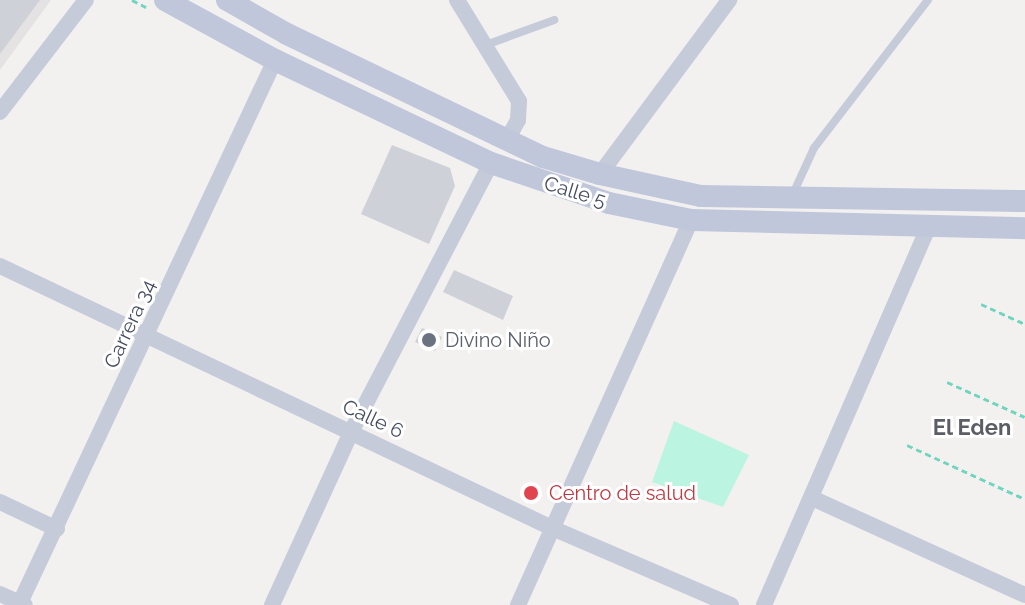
<!DOCTYPE html>
<html>
<head>
<meta charset="utf-8">
<style>
  body { margin:0 }
  #map { position:relative; width:1025px; height:605px; overflow:hidden; background:#f3f1f0; font-family:Raleway,sans-serif }
  div>[style] { position:absolute }
  .education>* { inset:0; background:#e4e2e2 }
  .green>* { inset:0; background:#bbf4e1 }
  .building>* { inset:0; background:#cfd1d8 }
  .path>* { height:3px; margin-top:-1.5px; transform-origin:0; background:repeating-linear-gradient(90deg,#70d5bf 0 6px,transparent 0 10px) }
  .lane>* { height:8px; margin:-4px; padding:0 4px; transform-origin:4px; border-radius:4px; background:#c6cbd9 }
  .street>* { height:16px; margin:-8px; padding:0 8px; transform-origin:8px; border-radius:8px; background:#c6cbd9 }
  .secondary>* { height:22px; margin:-11px; padding:0 11px; transform-origin:11px; border-radius:11px; background:#c1c7db }
  .dots>* { width:22px; height:22px; translate:-50% -50%; box-sizing:border-box; border:4px solid #fff; border-radius:50% }
  span { translate:-50% -50%; white-space:nowrap; text-align:center; line-height:1.15; -webkit-text-stroke:6px #fff; paint-order:stroke }
  .street-label { font-size:20px; color:#464d60 }
  .worship-label { font-size:20px; color:#5b616d }
  .left { translate:0 -50%; text-align:left }
  .health-label { font-size:20px; color:#be3a42 }
  .neighbourhood-label { font-size:22px; color:#5c5e66; font-weight:700 }
</style>
</head>
<body>
<div id="map">
  <div class="education">
    <div style="clip-path:polygon(0 0,51px 0,0 70px)"></div>
  </div>
  <div class="green">
    <div style="clip-path:polygon(674px 421px,749px 455px,723px 507px,652px 482px)"></div>
  </div>
  <div class="building">
    <div style="clip-path:polygon(0 0,40px 0,0 54px)"></div>
    <div style="clip-path:polygon(392px 145px,450px 168px,455px 186px,429px 244px,361px 214px)"></div>
    <div style="clip-path:polygon(454px 270px,513px 296px,503px 320px,443px 292px)"></div>
    <div style="clip-path:polygon(422px 328px,442px 337px,435px 351px,415px 342px)"></div>
  </div>
  <div class="path">
    <div style="left:132px;top:0;width:16px;rotate:27deg"></div>
    <div style="left:981px;top:304px;width:48px;rotate:24.4deg"></div>
    <div style="left:947px;top:382px;width:85px;rotate:24.2deg"></div>
    <div style="left:907px;top:445px;width:130px;rotate:24.6deg"></div>
  </div>
  <div class="lane">
    <div style="left:483px;top:46px;width:76px;rotate:-20.1deg"></div>
    <div style="left:792px;top:196px;width:53px;rotate:-65.4deg"></div>
    <div style="left:814px;top:148px;width:187px;rotate:-52.4deg"></div>
  </div>
  <div class="street">
    <div style="left:457px;top:0;width:119px;rotate:58.5deg"></div>
    <div style="left:519px;top:101px;width:19px;rotate:93deg"></div>
    <div style="left:518px;top:120px;width:23px;rotate:119deg"></div>
    <div style="left:0;top:112px;width:141px;rotate:-52.5deg"></div>
    <div style="left:600px;top:174px;width:217px;rotate:-53.4deg"></div>
    <div style="left:0;top:266px;width:611px;rotate:25.39deg"></div>
    <div style="left:552px;top:528px;width:195px;rotate:23.3deg"></div>
    <div style="left:812px;top:498px;width:234px;rotate:24.5deg"></div>
    <div style="left:0;top:502px;width:63px;rotate:25.3deg"></div>
    <div style="left:0;top:594px;width:27px;rotate:24deg"></div>
    <div style="left:19px;top:605px;width:602px;rotate:-64.84deg"></div>
    <div style="left:272px;top:605px;width:192px;rotate:-65.4deg"></div>
    <div style="left:352px;top:430px;width:301px;rotate:-62.5deg"></div>
    <div style="left:518px;top:605px;width:422px;rotate:-65.8deg"></div>
    <div style="left:764px;top:605px;width:413px;rotate:-66.5deg"></div>
  </div>
  <div class="secondary">
    <div style="left:165px;top:0;width:125px;rotate:28.6deg"></div>
    <div style="left:275px;top:60px;width:239px;rotate:25.5deg"></div>
    <div style="left:491px;top:163px;width:125px;rotate:18.7deg"></div>
    <div style="left:609px;top:203px;width:84px;rotate:11.7deg"></div>
    <div style="left:691px;top:220px;width:334px;rotate:1.4deg"></div>
    <div style="left:227px;top:0;width:69px;rotate:29.5deg"></div>
    <div style="left:287px;top:34px;width:284px;rotate:25.7deg"></div>
    <div style="left:543px;top:157px;width:59px;rotate:16.6deg"></div>
    <div style="left:600px;top:174px;width:103px;rotate:12.3deg"></div>
    <div style="left:701px;top:196px;width:324px;rotate:0.9deg"></div>
  </div>
  <div class="dots">
    <div style="left:429px;top:340px;background:#6b7280"></div>
    <div style="left:531px;top:493px;background:#e0444e"></div>
  </div>
  <div class="street-label">
    <span style="left:575px;top:192px;rotate:17deg">Calle 5</span>
    <span style="left:130px;top:324px;rotate:-65deg">Carrera 34</span>
    <span style="left:373px;top:419px;rotate:25deg">Calle 6</span>
  </div>
  <div class="worship-label">
    <span class="left" style="left:445px;top:340px">Divino Niño</span>
  </div>
  <div class="health-label">
    <span class="left" style="left:549px;top:493px">Centro de salud</span>
  </div>
  <div class="neighbourhood-label">
    <span style="left:972px;top:428px">El Eden</span>
  </div>
</div>
</body>
</html>
